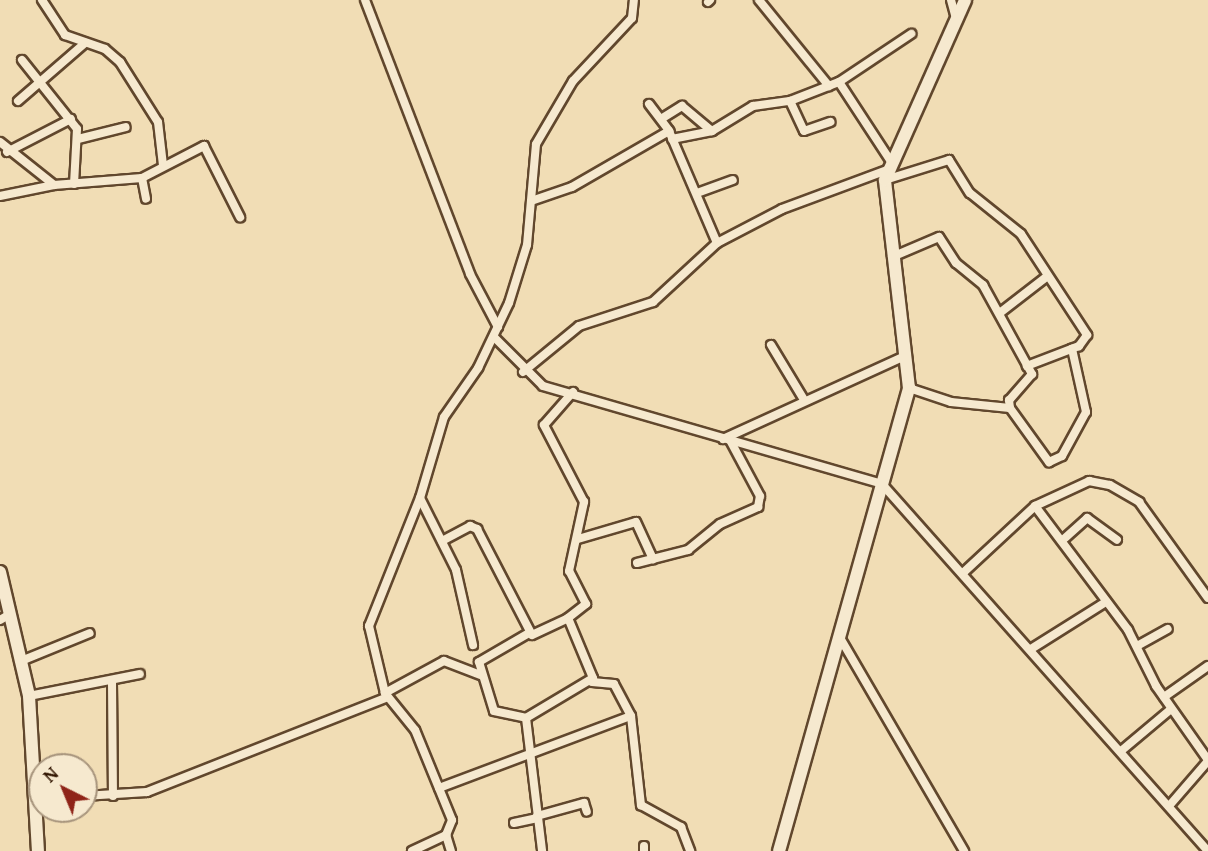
<!DOCTYPE html>
<html>
<head>
<meta charset="utf-8">
<style>
  body { margin:0 }
  #map { position:relative; width:1208px; height:851px; overflow:hidden; background:#f1ddb5; font-family:"Gentium Book Plus",serif }
  div>[style] { position:absolute }
  .roads { filter:drop-shadow(2px 0 #61472d) drop-shadow(-2px 0 #61472d) drop-shadow(0 2px #61472d) drop-shadow(0 -2px #61472d) }
  .street>* { height:8px; margin:-4px; padding:0 4px; transform-origin:4px; border-radius:4px; background:#f6e9cf }
  .secondary>* { height:12px; margin:-6px; padding:0 6px; transform-origin:6px; border-radius:6px; background:#f6e9cf }
  span { translate:-50% -50%; white-space:nowrap; text-align:center; line-height:1.15; -webkit-text-stroke:7px #f6e9cf; paint-order:stroke }
  .north { position:absolute; left:28px; top:753px; width:70px; height:70px; box-sizing:border-box; background:#f6e9cf; border:2px solid #a7947c; border-radius:50%; rotate:317deg; font-size:19px; font-weight:700; line-height:28px; text-align:center; color:#311500 }
  .north::after { content:''; display:block; margin:auto; width:24px; height:32px; background:#8f2418; clip-path:polygon(50% 0,100% 100%,50% 72%,0 100%) }
</style>
</head>
<body>
<div id="map">
  <div class="roads">
    <div class="street">
      <div style="left:42px;top:0;width:42px;rotate:56.7deg"></div>
      <div style="left:65px;top:35px;width:42px;rotate:19.3deg"></div>
      <div style="left:105px;top:49px;width:20px;rotate:41deg"></div>
      <div style="left:120px;top:62px;width:71px;rotate:57.7deg"></div>
      <div style="left:158px;top:122px;width:43px;rotate:83.4deg"></div>
      <div style="left:365px;top:0;width:293px;rotate:69deg"></div>
      <div style="left:470px;top:274px;width:60px;rotate:62.2deg"></div>
      <div style="left:759px;top:0;width:111px;rotate:50.9deg"></div>
      <div style="left:951px;top:0;width:20px;rotate:75deg"></div>
      <div style="left:708px;top:2px;width:3px;rotate:-45deg"></div>
      <div style="left:22px;top:60px;width:88px;rotate:51.4deg"></div>
      <div style="left:77px;top:129px;width:55px;rotate:93.1deg"></div>
      <div style="left:839px;top:82px;width:93px;rotate:56.8deg"></div>
      <div style="left:18px;top:101px;width:89px;rotate:-40.9deg"></div>
      <div style="left:790px;top:101px;width:33px;rotate:65deg"></div>
      <div style="left:804px;top:131px;width:28px;rotate:-19deg"></div>
      <div style="left:649px;top:104px;width:34px;rotate:53deg"></div>
      <div style="left:669px;top:131px;width:122px;rotate:66.8deg"></div>
      <div style="left:661px;top:119px;width:25px;rotate:-32deg"></div>
      <div style="left:682px;top:106px;width:39px;rotate:40deg"></div>
      <div style="left:78px;top:139px;width:49px;rotate:-14deg"></div>
      <div style="left:672px;top:139px;width:41px;rotate:-11.3deg"></div>
      <div style="left:712px;top:131px;width:48px;rotate:-31.4deg"></div>
      <div style="left:753px;top:106px;width:37px;rotate:-8deg"></div>
      <div style="left:790px;top:101px;width:53px;rotate:-21.2deg"></div>
      <div style="left:839px;top:82px;width:87px;rotate:-33.7deg"></div>
      <div style="left:0;top:142px;width:69px;rotate:38.5deg"></div>
      <div style="left:54px;top:185px;width:88px;rotate:-4.5deg"></div>
      <div style="left:142px;top:178px;width:70px;rotate:-27.3deg"></div>
      <div style="left:204px;top:146px;width:80px;rotate:63.1deg"></div>
      <div style="left:7px;top:152px;width:72px;rotate:-27.3deg"></div>
      <div style="left:142px;top:178px;width:21px;rotate:79deg"></div>
      <div style="left:885px;top:180px;width:67px;rotate:-17.4deg"></div>
      <div style="left:949px;top:160px;width:39px;rotate:58deg"></div>
      <div style="left:970px;top:193px;width:65px;rotate:38.8deg"></div>
      <div style="left:1021px;top:234px;width:121px;rotate:56.8deg"></div>
      <div style="left:1087px;top:335px;width:14px;rotate:126deg"></div>
      <div style="left:1079px;top:346px;width:56px;rotate:159deg"></div>
      <div style="left:697px;top:193px;width:38px;rotate:-20deg"></div>
      <div style="left:0;top:196px;width:55px;rotate:-11.5deg"></div>
      <div style="left:534px;top:200px;width:40px;rotate:-18.9deg"></div>
      <div style="left:572px;top:187px;width:112px;rotate:-30deg"></div>
      <div style="left:892px;top:257px;width:51px;rotate:-23.1deg"></div>
      <div style="left:939px;top:237px;width:31px;rotate:57deg"></div>
      <div style="left:956px;top:263px;width:35px;rotate:39deg"></div>
      <div style="left:983px;top:285px;width:102px;rotate:61.2deg"></div>
      <div style="left:1032px;top:374px;width:35px;rotate:131deg"></div>
      <div style="left:1009px;top:400px;width:8px;rotate:83deg"></div>
      <div style="left:1010px;top:408px;width:67px;rotate:54.2deg"></div>
      <div style="left:1049px;top:462px;width:14px;rotate:-25deg"></div>
      <div style="left:1062px;top:456px;width:50px;rotate:-61.4deg"></div>
      <div style="left:1086px;top:412px;width:65px;rotate:-102.5deg"></div>
      <div style="left:1001px;top:312px;width:56px;rotate:-37.7deg"></div>
      <div style="left:494px;top:337px;width:69px;rotate:45deg"></div>
      <div style="left:543px;top:386px;width:353px;rotate:16.1deg"></div>
      <div style="left:882px;top:484px;width:491px;rotate:48.4deg"></div>
      <div style="left:771px;top:345px;width:62px;rotate:58.9deg"></div>
      <div style="left:523px;top:372px;width:72px;rotate:-39.4deg"></div>
      <div style="left:579px;top:326px;width:78px;rotate:-18deg"></div>
      <div style="left:653px;top:302px;width:87px;rotate:-42.7deg"></div>
      <div style="left:717px;top:243px;width:73px;rotate:-27.6deg"></div>
      <div style="left:782px;top:209px;width:112px;rotate:-20.4deg"></div>
      <div style="left:909px;top:388px;width:44px;rotate:18.4deg"></div>
      <div style="left:951px;top:402px;width:59px;rotate:5.8deg"></div>
      <div style="left:723px;top:439px;width:202px;rotate:-24.5deg"></div>
      <div style="left:420px;top:498px;width:80px;rotate:63.4deg"></div>
      <div style="left:456px;top:570px;width:77px;rotate:77.2deg"></div>
      <div style="left:1035px;top:506px;width:155px;rotate:53.1deg"></div>
      <div style="left:1128px;top:630px;width:63px;rotate:63.4deg"></div>
      <div style="left:1156px;top:686px;width:90px;rotate:54.9deg"></div>
      <div style="left:1065px;top:538px;width:30px;rotate:-42deg"></div>
      <div style="left:1087px;top:518px;width:37px;rotate:36deg"></div>
      <div style="left:578px;top:539px;width:60px;rotate:-16.3deg"></div>
      <div style="left:636px;top:522px;width:41px;rotate:65.3deg"></div>
      <div style="left:442px;top:541px;width:32px;rotate:-28deg"></div>
      <div style="left:470px;top:526px;width:8px;rotate:23deg"></div>
      <div style="left:477px;top:529px;width:119px;rotate:62.6deg"></div>
      <div style="left:532px;top:635px;width:40px;rotate:-25deg"></div>
      <div style="left:637px;top:563px;width:53px;rotate:-14.3deg"></div>
      <div style="left:688px;top:550px;width:41px;rotate:-39.1deg"></div>
      <div style="left:720px;top:524px;width:42px;rotate:-24.1deg"></div>
      <div style="left:758px;top:507px;width:11px;rotate:-80deg"></div>
      <div style="left:760px;top:496px;width:64px;rotate:-118.2deg"></div>
      <div style="left:964px;top:572px;width:97px;rotate:-42.9deg"></div>
      <div style="left:1035px;top:506px;width:60px;rotate:-24.8deg"></div>
      <div style="left:1089px;top:481px;width:21px;rotate:11deg"></div>
      <div style="left:1110px;top:485px;width:34px;rotate:30deg"></div>
      <div style="left:1139px;top:502px;width:118px;rotate:54.3deg"></div>
      <div style="left:0;top:620px;width:12px;rotate:-31deg"></div>
      <div style="left:529px;top:633px;width:58px;rotate:149.9deg"></div>
      <div style="left:479px;top:662px;width:51px;rotate:73deg"></div>
      <div style="left:494px;top:711px;width:33px;rotate:12deg"></div>
      <div style="left:526px;top:718px;width:134px;rotate:83.1deg"></div>
      <div style="left:839px;top:636px;width:249px;rotate:59.8deg"></div>
      <div style="left:1137px;top:646px;width:35px;rotate:-29deg"></div>
      <div style="left:1031px;top:649px;width:89px;rotate:-32.1deg"></div>
      <div style="left:21px;top:661px;width:74px;rotate:-22.1deg"></div>
      <div style="left:112px;top:683px;width:113px;rotate:89.5deg"></div>
      <div style="left:385px;top:693px;width:67px;rotate:-28.5deg"></div>
      <div style="left:444px;top:661px;width:39px;rotate:21deg"></div>
      <div style="left:29px;top:696px;width:113px;rotate:-11.2deg"></div>
      <div style="left:1164px;top:697px;width:54px;rotate:-35.2deg"></div>
      <div style="left:631px;top:716px;width:90px;rotate:83.6deg"></div>
      <div style="left:641px;top:805px;width:46px;rotate:28.8deg"></div>
      <div style="left:681px;top:827px;width:26px;rotate:69deg"></div>
      <div style="left:526px;top:718px;width:78px;rotate:-30.8deg"></div>
      <div style="left:593px;top:678px;width:65px;rotate:-112.6deg"></div>
      <div style="left:568px;top:618px;width:23px;rotate:-38deg"></div>
      <div style="left:586px;top:604px;width:37px;rotate:-117deg"></div>
      <div style="left:569px;top:571px;width:71px;rotate:-77.7deg"></div>
      <div style="left:584px;top:502px;width:87px;rotate:-117.5deg"></div>
      <div style="left:544px;top:425px;width:44px;rotate:-48.7deg"></div>
      <div style="left:1121px;top:751px;width:65px;rotate:-40deg"></div>
      <div style="left:439px;top:788px;width:205px;rotate:-20.6deg"></div>
      <div style="left:631px;top:716px;width:36px;rotate:-118deg"></div>
      <div style="left:614px;top:684px;width:22px;rotate:-175deg"></div>
      <div style="left:84px;top:796px;width:63px;rotate:-3.6deg"></div>
      <div style="left:147px;top:792px;width:259px;rotate:-21.5deg"></div>
      <div style="left:1169px;top:806px;width:60px;rotate:-49.1deg"></div>
      <div style="left:537px;top:816px;width:49px;rotate:-15.5deg"></div>
      <div style="left:584px;top:803px;width:9px;rotate:72deg"></div>
      <div style="left:514px;top:823px;width:24px;rotate:-12deg"></div>
      <div style="left:446px;top:835px;width:17px;rotate:73deg"></div>
      <div style="left:644px;top:846px;width:5px;rotate:90deg"></div>
      <div style="left:412px;top:851px;width:38px;rotate:-25deg"></div>
      <div style="left:446px;top:835px;width:16px;rotate:-68deg"></div>
      <div style="left:452px;top:820px;width:97px;rotate:-112.3deg"></div>
      <div style="left:415px;top:730px;width:48px;rotate:-129deg"></div>
      <div style="left:385px;top:693px;width:69px;rotate:-103.4deg"></div>
      <div style="left:369px;top:626px;width:138px;rotate:-68.3deg"></div>
      <div style="left:420px;top:498px;width:84px;rotate:-73.5deg"></div>
      <div style="left:444px;top:417px;width:60px;rotate:-55.2deg"></div>
      <div style="left:478px;top:368px;width:72px;rotate:-64.5deg"></div>
      <div style="left:509px;top:303px;width:61px;rotate:-72.8deg"></div>
      <div style="left:527px;top:245px;width:101px;rotate:-84.9deg"></div>
      <div style="left:536px;top:144px;width:73px;rotate:-59.6deg"></div>
      <div style="left:573px;top:81px;width:86px;rotate:-46.9deg"></div>
      <div style="left:632px;top:18px;width:18px;rotate:-84deg"></div>
    </div>
    <div class="secondary">
      <div style="left:0;top:572px;width:127px;rotate:76.8deg"></div>
      <div style="left:29px;top:696px;width:155px;rotate:86.7deg"></div>
      <div style="left:779px;top:851px;width:481px;rotate:-74.3deg"></div>
      <div style="left:909px;top:388px;width:209px;rotate:-96.6deg"></div>
      <div style="left:885px;top:180px;width:197px;rotate:-66deg"></div>
    </div>
  </div>
  <div class="north">N</div>
</div>
</body>
</html>
